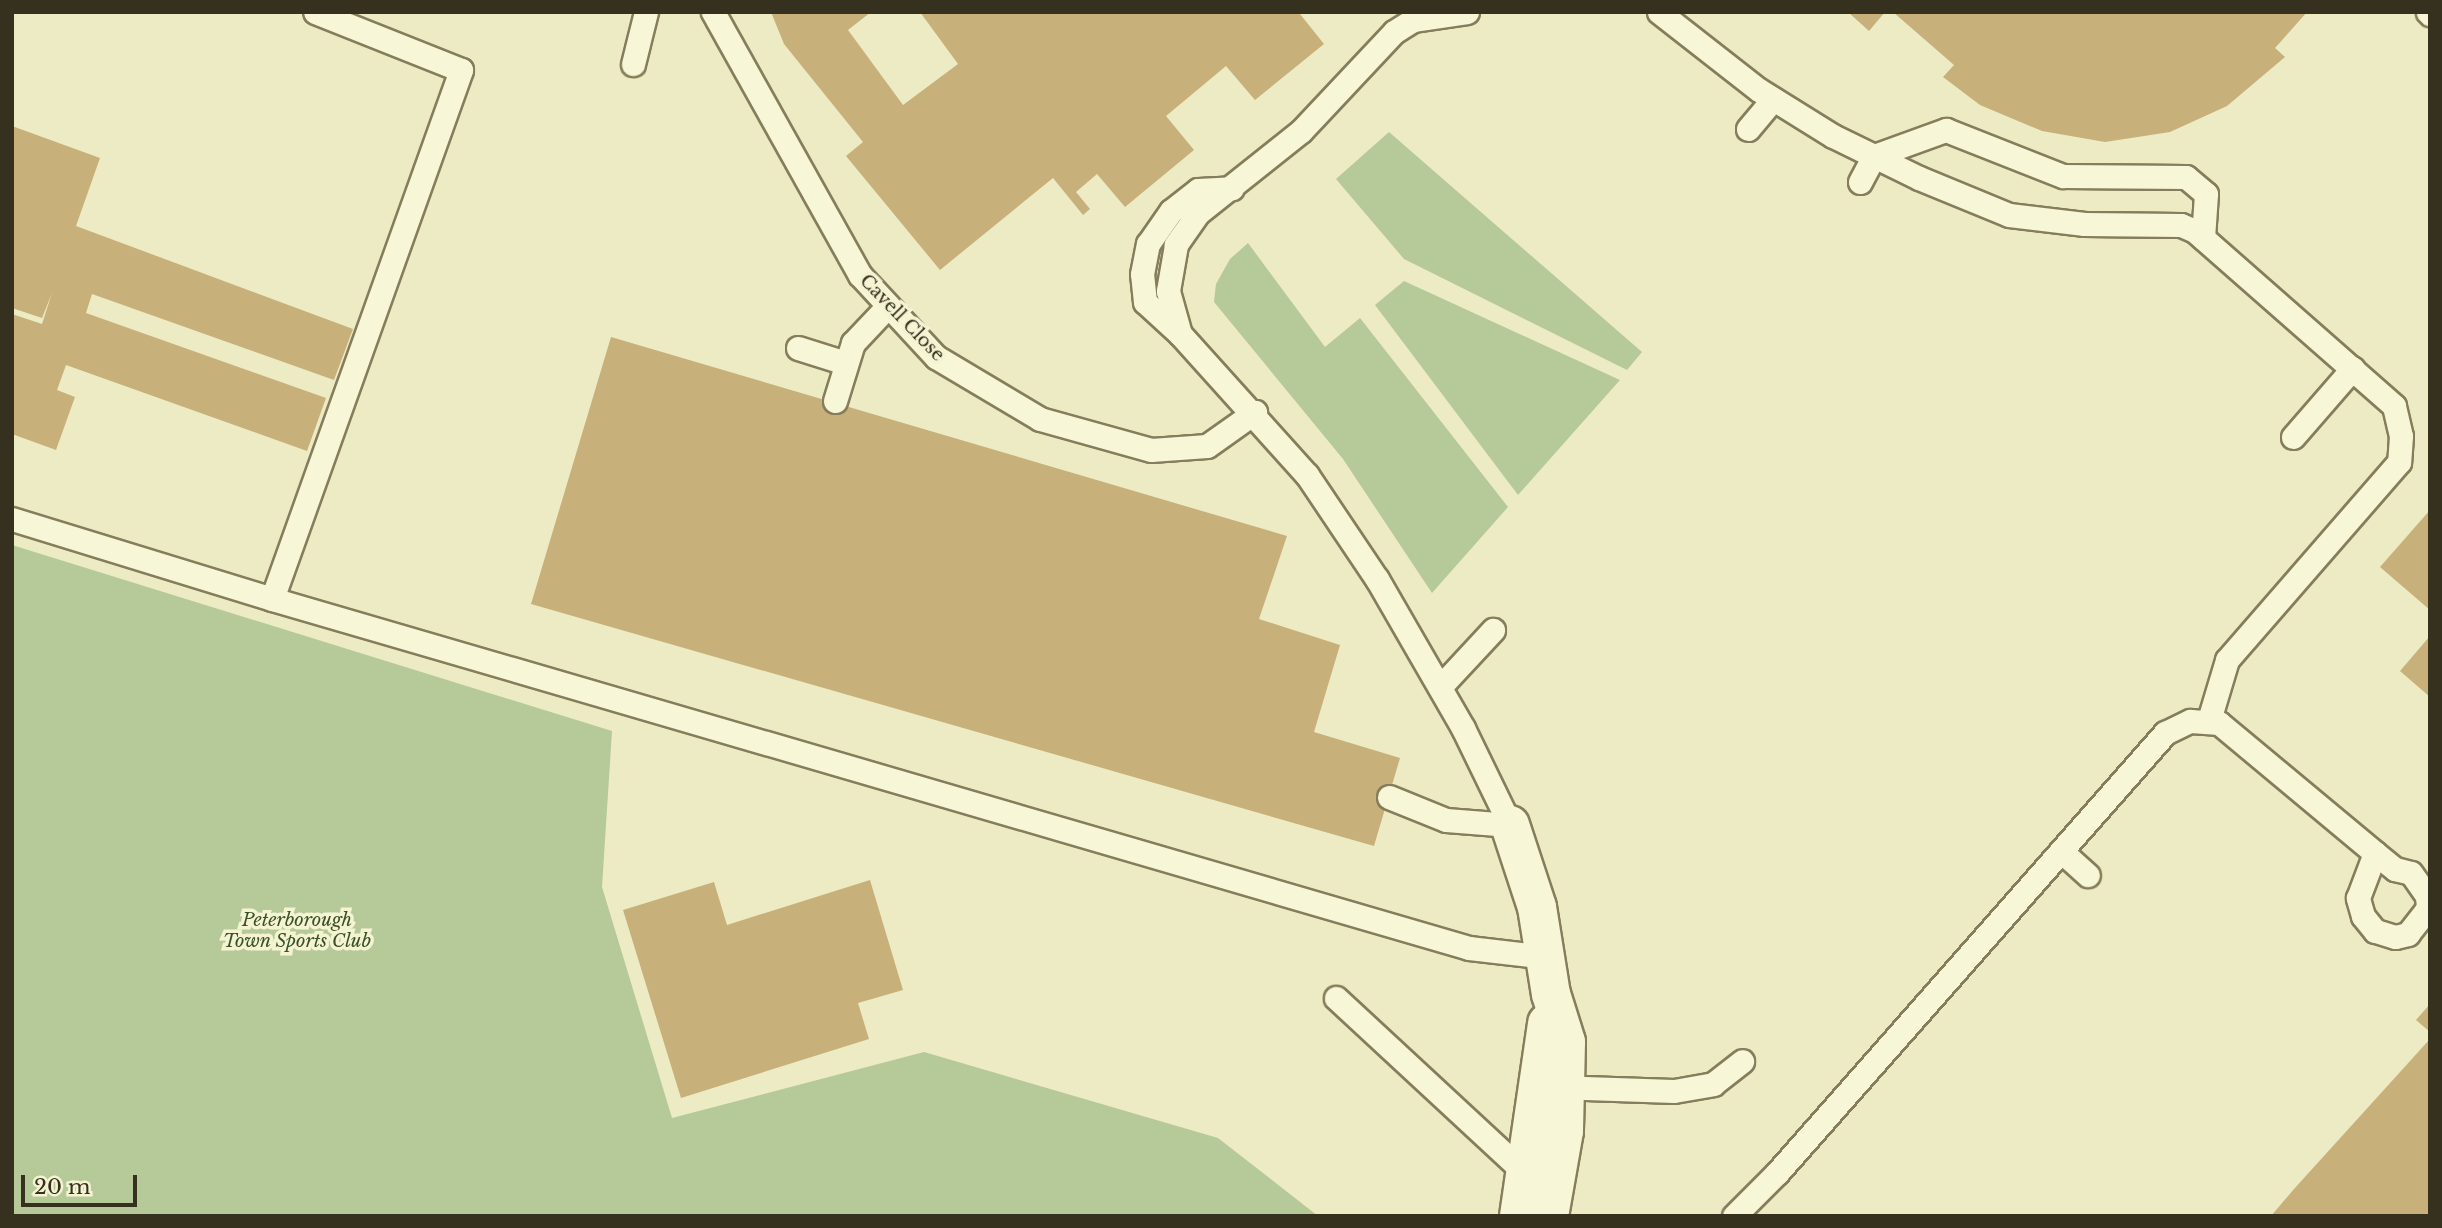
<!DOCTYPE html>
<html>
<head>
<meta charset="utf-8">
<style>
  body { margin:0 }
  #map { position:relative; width:2442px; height:1228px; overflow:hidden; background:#ecebc3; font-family:"Libre Baskerville",serif }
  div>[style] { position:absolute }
  .green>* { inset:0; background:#b6c998 }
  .building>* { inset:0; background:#c8b07b }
  .roads { filter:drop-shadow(2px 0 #857d5b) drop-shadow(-2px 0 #857d5b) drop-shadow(0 2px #857d5b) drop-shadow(0 -2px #857d5b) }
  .lane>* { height:23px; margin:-11.5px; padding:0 11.5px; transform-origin:11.5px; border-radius:11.5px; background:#f7f6d6 }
  .street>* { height:38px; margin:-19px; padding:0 19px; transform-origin:19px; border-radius:19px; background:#f7f6d6 }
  span { translate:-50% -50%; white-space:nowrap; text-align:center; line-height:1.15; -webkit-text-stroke:7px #f4f3d2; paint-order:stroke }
  .street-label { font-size:18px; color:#36301e }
  .park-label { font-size:18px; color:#3a5126; font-style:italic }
  .frame { position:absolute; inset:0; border:14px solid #36301e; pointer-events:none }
  .scale { position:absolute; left:21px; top:1175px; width:116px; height:32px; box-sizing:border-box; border:4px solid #36301e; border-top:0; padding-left:9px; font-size:21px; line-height:24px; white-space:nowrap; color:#36301e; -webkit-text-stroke:5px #f4f3d2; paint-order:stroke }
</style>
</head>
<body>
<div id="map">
  <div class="green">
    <div style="clip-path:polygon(1389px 132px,1642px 352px,1627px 370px,1404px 259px,1336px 179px)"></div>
    <div style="clip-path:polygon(1248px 243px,1325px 347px,1360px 318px,1508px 507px,1432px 593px,1343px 459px,1214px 302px,1216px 284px,1230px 259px)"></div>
    <div style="clip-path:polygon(1404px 281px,1620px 380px,1518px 495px,1375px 305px)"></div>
    <div style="clip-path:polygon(12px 545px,612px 731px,602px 887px,672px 1118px,924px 1052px,1218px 1138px,1318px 1216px,12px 1216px)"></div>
  </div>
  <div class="building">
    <div style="clip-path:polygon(771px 12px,871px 12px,848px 30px,903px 105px,958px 64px,920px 12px,1303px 12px,1300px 14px,1324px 44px,1255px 100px,1226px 66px,1166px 116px,1194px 150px,1125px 207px,1097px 174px,1076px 192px,1090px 209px,1083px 215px,1053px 178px,940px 270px,846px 156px,863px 142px,784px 44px)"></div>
    <div style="clip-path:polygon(1848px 12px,1885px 12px,1869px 31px)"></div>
    <div style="clip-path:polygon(1893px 12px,2307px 12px,2275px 48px,2285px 57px,2227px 106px,2170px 132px,2105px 142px,2042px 131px,1980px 105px,1943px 77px,1954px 65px)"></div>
    <div style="clip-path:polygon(12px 126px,100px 158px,76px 226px,353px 329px,334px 380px,92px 294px,86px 313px,326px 398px,307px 451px,66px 365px,57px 390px,75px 397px,56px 450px,12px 434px,12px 314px,42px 324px,52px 293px,42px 318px,12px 308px)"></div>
    <div style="clip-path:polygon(611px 337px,1287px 536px,1259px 619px,1340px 645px,1314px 732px,1400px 758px,1374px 846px,531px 604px)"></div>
    <div style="clip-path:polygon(2430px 510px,2430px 610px,2380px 567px)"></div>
    <div style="clip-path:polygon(2430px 636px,2430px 697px,2400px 671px)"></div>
    <div style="clip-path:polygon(870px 880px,903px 990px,858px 1003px,869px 1039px,681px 1098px,623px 910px,714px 882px,727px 925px)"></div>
    <div style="clip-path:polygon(2430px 1004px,2430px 1032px,2416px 1020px)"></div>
    <div style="clip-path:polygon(2430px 1039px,2430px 1216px,2271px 1216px,2294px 1189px)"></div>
  </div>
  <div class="roads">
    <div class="lane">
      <div style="left:713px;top:12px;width:301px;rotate:60.8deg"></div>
      <div style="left:860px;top:275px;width:112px;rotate:47.2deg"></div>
      <div style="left:936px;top:357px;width:121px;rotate:30.8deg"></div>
      <div style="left:1040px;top:419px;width:115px;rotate:15.6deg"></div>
      <div style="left:1151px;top:450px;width:56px;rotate:-4.1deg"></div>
      <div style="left:1207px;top:446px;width:59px;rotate:-35.3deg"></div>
      <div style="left:1467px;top:12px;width:55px;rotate:171.6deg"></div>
      <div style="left:1413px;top:20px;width:22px;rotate:148deg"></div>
      <div style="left:1394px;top:32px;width:136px;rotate:133.2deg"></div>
      <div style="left:1301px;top:131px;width:132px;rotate:141.5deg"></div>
      <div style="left:1198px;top:213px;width:39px;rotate:125deg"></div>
      <div style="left:1176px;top:245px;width:47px;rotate:99.9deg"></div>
      <div style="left:1168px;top:291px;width:45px;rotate:74.4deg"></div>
      <div style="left:1180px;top:334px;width:190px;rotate:48deg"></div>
      <div style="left:1307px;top:475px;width:125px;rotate:56.1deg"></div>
      <div style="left:1377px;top:579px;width:172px;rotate:60deg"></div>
      <div style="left:1463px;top:728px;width:108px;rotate:64.1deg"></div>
      <div style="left:1659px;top:12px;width:127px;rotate:38deg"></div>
      <div style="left:1759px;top:90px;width:87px;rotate:31.9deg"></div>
      <div style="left:1833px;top:136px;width:96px;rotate:26deg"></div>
      <div style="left:1919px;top:178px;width:97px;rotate:22.3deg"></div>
      <div style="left:2009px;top:215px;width:76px;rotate:6.8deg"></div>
      <div style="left:2084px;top:224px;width:97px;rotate:0.6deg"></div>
      <div style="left:2181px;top:225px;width:15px;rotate:23deg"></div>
      <div style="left:2195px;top:231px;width:265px;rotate:41.3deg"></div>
      <div style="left:2394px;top:406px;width:31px;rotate:77deg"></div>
      <div style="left:2401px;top:436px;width:26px;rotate:94deg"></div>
      <div style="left:2399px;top:462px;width:262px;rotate:131deg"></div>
      <div style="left:2227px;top:660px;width:63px;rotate:106.7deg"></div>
      <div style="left:2428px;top:12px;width:3px;rotate:45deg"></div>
      <div style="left:633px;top:64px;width:54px;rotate:-76deg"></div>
      <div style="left:1748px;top:129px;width:39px;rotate:-50deg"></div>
      <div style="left:1860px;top:182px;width:30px;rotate:-62deg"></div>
      <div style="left:1874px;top:156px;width:77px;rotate:-19.9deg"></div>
      <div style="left:1946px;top:130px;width:126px;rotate:21.5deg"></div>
      <div style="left:2063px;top:176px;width:123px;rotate:0.5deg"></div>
      <div style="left:2186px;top:177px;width:26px;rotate:40deg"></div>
      <div style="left:2206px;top:194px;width:44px;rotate:93.9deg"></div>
      <div style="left:1180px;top:334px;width:47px;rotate:-137.6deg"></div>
      <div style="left:1145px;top:302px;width:28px;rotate:-96deg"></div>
      <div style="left:1142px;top:274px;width:31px;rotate:-79deg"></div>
      <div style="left:1148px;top:244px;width:40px;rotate:-55.1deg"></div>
      <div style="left:1171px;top:211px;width:34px;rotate:-38deg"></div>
      <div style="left:1198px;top:190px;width:34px;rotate:-3deg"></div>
      <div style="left:798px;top:348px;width:50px;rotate:17.4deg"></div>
      <div style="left:835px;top:401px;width:61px;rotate:-72.8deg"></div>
      <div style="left:853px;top:343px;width:51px;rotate:-46.6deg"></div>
      <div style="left:2293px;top:437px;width:91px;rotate:-49deg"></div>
      <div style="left:12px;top:519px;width:272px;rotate:17.1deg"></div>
      <div style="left:272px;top:599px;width:1247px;rotate:16.25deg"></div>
      <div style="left:1469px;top:948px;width:79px;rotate:6.6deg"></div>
      <div style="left:272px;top:599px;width:562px;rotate:-70.34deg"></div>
      <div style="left:461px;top:70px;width:157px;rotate:-158.3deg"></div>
      <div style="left:1440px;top:687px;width:78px;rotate:-47.1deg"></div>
      <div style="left:1389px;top:797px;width:61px;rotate:22deg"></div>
      <div style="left:1446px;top:820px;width:64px;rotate:4.5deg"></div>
      <div style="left:2061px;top:851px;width:36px;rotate:42deg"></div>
      <div style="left:2375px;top:853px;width:26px;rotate:39deg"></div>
      <div style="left:2395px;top:869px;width:16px;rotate:14deg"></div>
      <div style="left:2411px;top:873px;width:28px;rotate:55deg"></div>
      <div style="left:2427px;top:896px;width:12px;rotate:85deg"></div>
      <div style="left:2428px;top:908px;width:33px;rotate:128deg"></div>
      <div style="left:2408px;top:934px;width:13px;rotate:167deg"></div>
      <div style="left:2395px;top:937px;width:21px;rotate:-163deg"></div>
      <div style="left:2375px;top:931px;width:19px;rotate:-129deg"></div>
      <div style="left:2363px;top:916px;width:19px;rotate:-106deg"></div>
      <div style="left:2358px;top:898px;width:48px;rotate:-69.3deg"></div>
      <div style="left:1336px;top:998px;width:262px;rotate:42.8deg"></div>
      <div style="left:1555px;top:1087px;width:119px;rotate:1.9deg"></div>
      <div style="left:1674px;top:1091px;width:40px;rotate:-10deg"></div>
      <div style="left:1713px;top:1084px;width:37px;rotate:-38deg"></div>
      <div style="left:1734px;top:1216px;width:61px;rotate:-45deg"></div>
      <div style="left:1777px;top:1173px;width:587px;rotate:-48.59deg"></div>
      <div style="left:2165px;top:733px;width:28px;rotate:-26deg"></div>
      <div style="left:2190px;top:721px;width:29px;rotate:4deg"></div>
      <div style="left:2219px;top:723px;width:203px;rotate:39.8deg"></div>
    </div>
    <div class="street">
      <div style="left:1510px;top:825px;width:86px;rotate:71.8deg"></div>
      <div style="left:1537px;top:907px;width:88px;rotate:80.9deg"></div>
      <div style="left:1551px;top:994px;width:50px;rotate:72.6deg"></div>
      <div style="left:1566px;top:1042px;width:89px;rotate:91.3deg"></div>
      <div style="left:1564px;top:1131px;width:86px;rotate:100deg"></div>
      <div style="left:1519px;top:1216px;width:195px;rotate:-81.7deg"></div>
    </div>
  </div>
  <div class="street-label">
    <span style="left:902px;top:318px;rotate:46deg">Cavell Close</span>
  </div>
  <div class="park-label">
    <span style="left:297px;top:931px">Peterborough<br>Town Sports Club</span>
  </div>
  <div class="frame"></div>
  <div class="scale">20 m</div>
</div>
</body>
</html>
